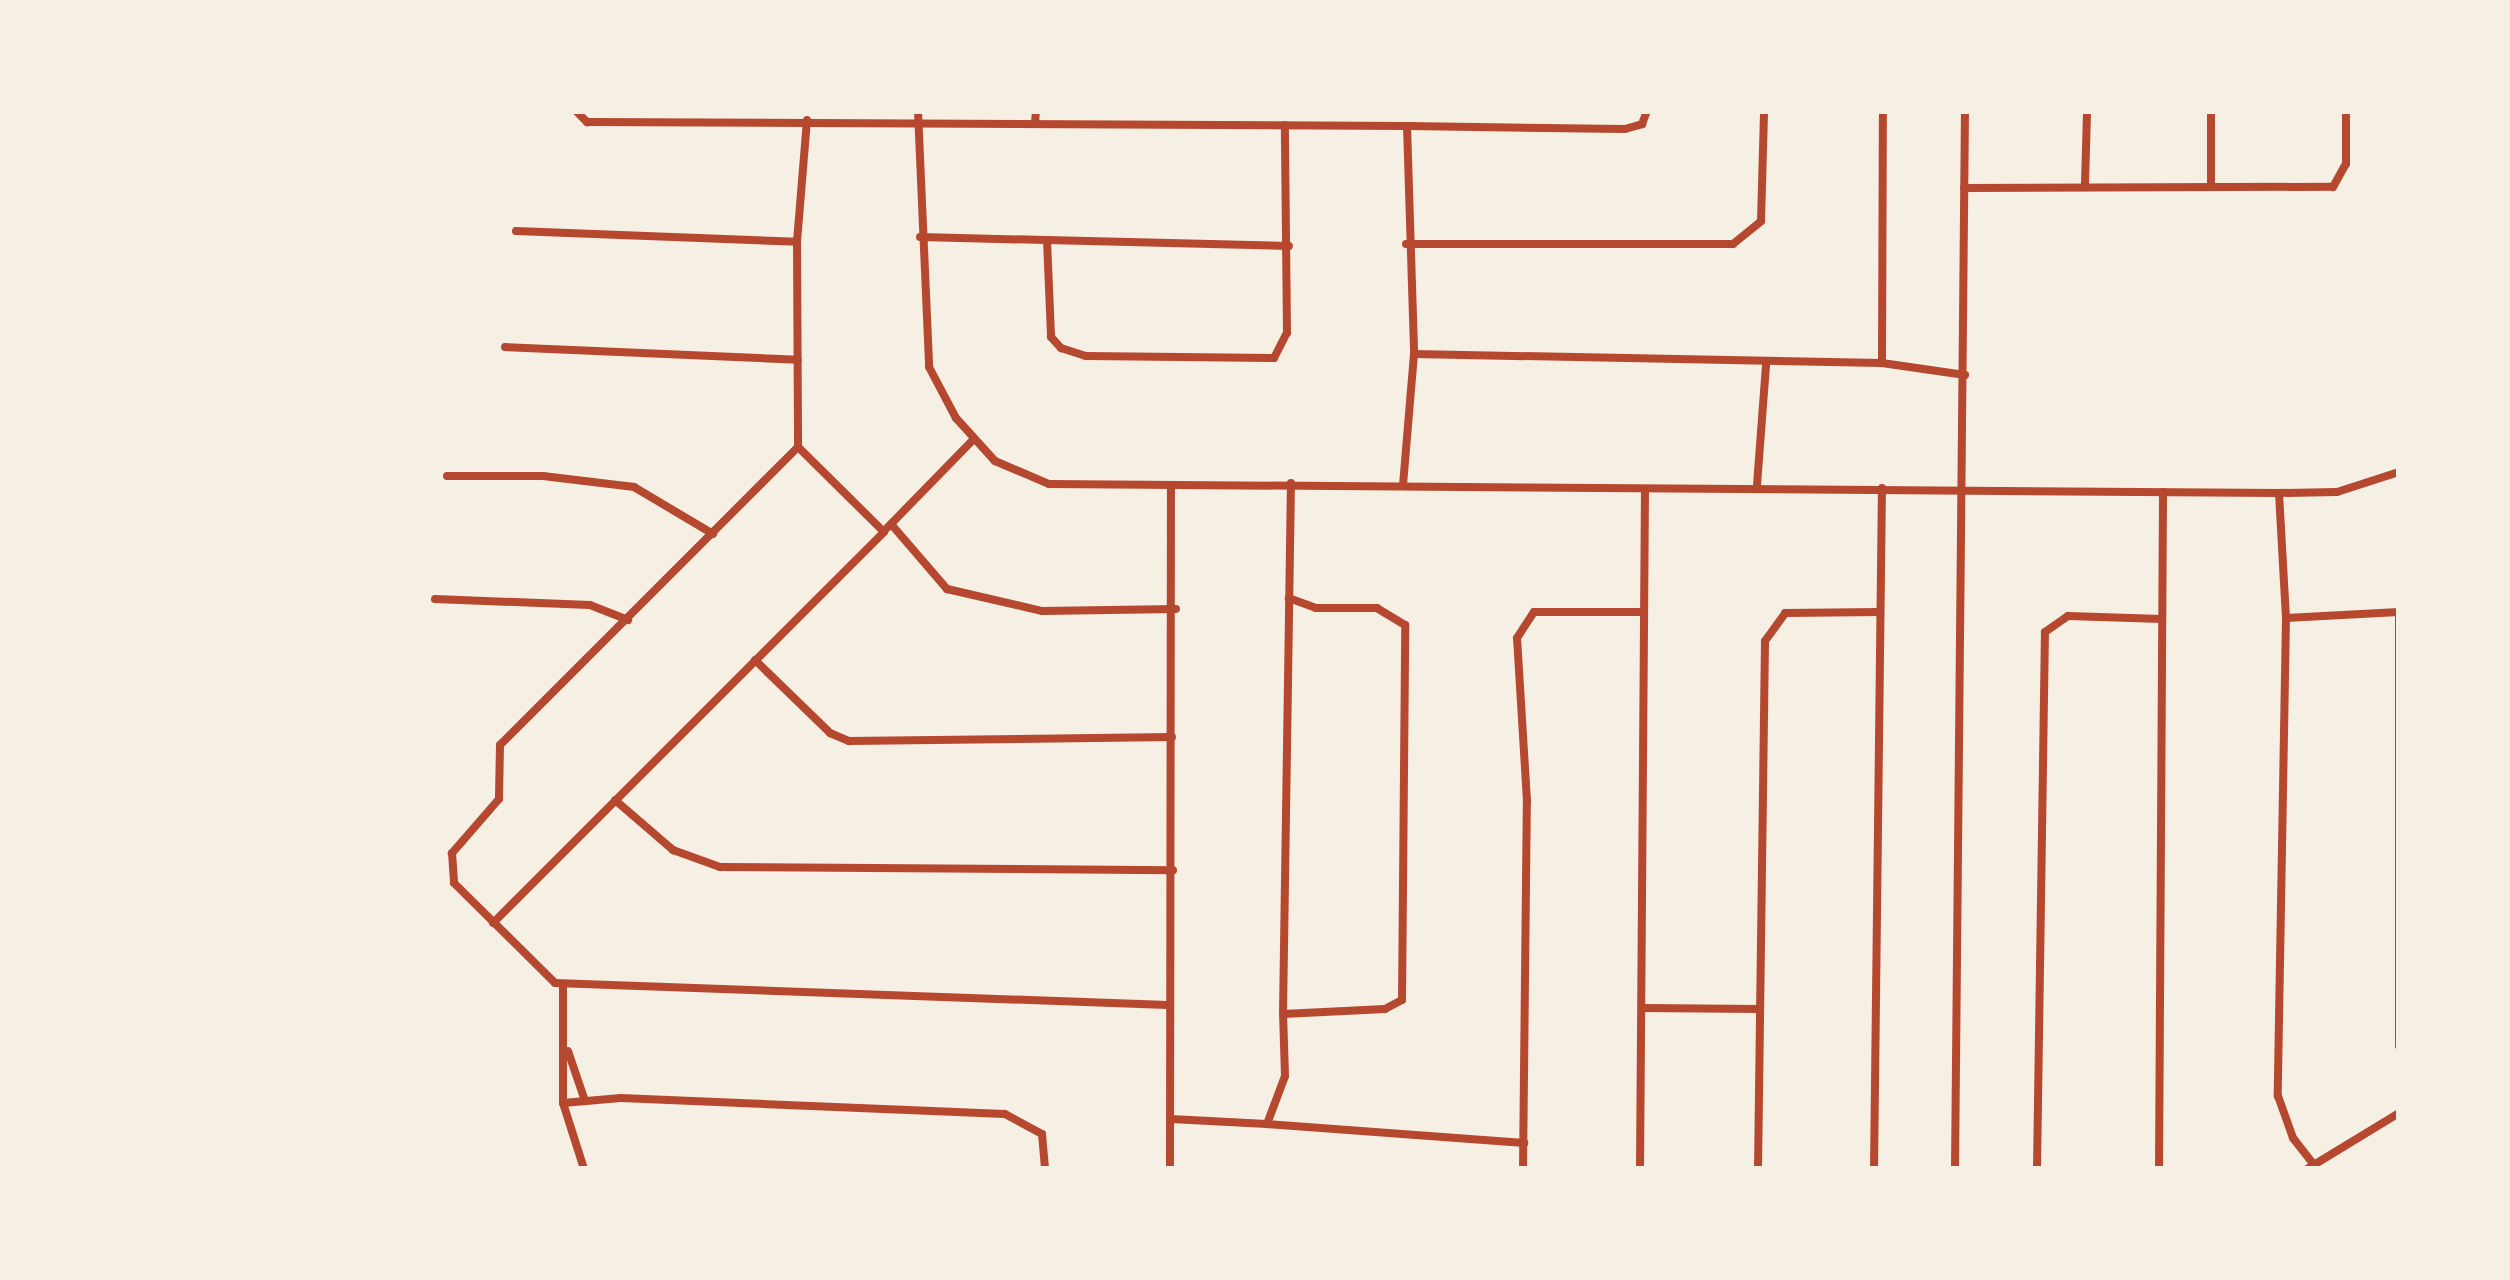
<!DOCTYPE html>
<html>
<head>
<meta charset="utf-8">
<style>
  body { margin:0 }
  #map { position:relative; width:2510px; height:1280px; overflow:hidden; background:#f6efe4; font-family:"DM Sans",sans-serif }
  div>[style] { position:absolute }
  .minor>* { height:8px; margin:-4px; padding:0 4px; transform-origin:4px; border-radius:4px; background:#b5482f }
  span { translate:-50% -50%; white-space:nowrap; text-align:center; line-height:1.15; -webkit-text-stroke:9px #f6efe4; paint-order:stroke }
  .frame { position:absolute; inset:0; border:114px solid #f6efe4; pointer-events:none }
</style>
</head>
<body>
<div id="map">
  <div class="minor">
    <div style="left:576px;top:111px;width:16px;rotate:45deg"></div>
    <div style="left:587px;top:122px;width:820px;rotate:0.28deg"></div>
    <div style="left:1407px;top:126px;width:228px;rotate:88.2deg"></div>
    <div style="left:1414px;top:354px;width:132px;rotate:94.8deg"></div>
    <div style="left:918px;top:111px;width:256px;rotate:87.5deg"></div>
    <div style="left:929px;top:367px;width:58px;rotate:62.1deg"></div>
    <div style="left:956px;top:418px;width:58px;rotate:47.8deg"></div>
    <div style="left:995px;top:461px;width:59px;rotate:23.1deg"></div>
    <div style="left:1049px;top:484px;width:1230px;rotate:0.42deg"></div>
    <div style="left:2279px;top:493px;width:58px;rotate:-1deg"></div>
    <div style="left:2337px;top:492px;width:65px;rotate:-17.9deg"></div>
    <div style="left:807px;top:120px;width:122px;rotate:94.7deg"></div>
    <div style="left:797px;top:242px;width:205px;rotate:89.7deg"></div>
    <div style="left:798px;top:447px;width:421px;rotate:135deg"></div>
    <div style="left:500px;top:745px;width:54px;rotate:91.1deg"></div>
    <div style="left:499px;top:799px;width:72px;rotate:131deg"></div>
    <div style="left:452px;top:853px;width:30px;rotate:86deg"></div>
    <div style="left:454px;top:883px;width:142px;rotate:44.7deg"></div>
    <div style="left:555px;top:983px;width:613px;rotate:2.06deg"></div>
    <div style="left:1035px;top:124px;width:13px;rotate:-86deg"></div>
    <div style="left:1407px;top:126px;width:218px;rotate:0.8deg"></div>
    <div style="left:1625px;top:129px;width:18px;rotate:-16deg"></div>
    <div style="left:1642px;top:124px;width:14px;rotate:-69deg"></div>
    <div style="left:2085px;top:184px;width:73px;rotate:-88.4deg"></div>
    <div style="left:2211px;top:186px;width:75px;rotate:-90deg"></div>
    <div style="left:1964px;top:188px;width:369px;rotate:-0.2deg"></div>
    <div style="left:2333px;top:187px;width:26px;rotate:-61deg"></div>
    <div style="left:2346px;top:164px;width:53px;rotate:-90deg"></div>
    <div style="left:516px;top:231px;width:281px;rotate:2.2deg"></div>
    <div style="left:920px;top:237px;width:369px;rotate:1.4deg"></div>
    <div style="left:1047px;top:240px;width:97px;rotate:87.6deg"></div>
    <div style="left:1051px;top:337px;width:15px;rotate:48deg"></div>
    <div style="left:1061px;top:348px;width:26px;rotate:18deg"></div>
    <div style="left:1086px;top:356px;width:188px;rotate:0.6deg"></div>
    <div style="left:1274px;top:358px;width:28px;rotate:-63deg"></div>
    <div style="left:1287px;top:333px;width:208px;rotate:-90.6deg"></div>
    <div style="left:1406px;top:244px;width:327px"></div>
    <div style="left:1733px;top:244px;width:36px;rotate:-39deg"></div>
    <div style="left:1761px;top:221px;width:110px;rotate:-88.4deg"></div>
    <div style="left:505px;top:347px;width:293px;rotate:2.5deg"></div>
    <div style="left:1414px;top:354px;width:468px;rotate:1.1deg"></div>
    <div style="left:1882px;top:363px;width:84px;rotate:8.2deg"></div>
    <div style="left:1882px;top:363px;width:252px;rotate:-89.8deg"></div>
    <div style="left:447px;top:476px;width:96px"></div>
    <div style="left:543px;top:476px;width:92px;rotate:6.9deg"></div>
    <div style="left:634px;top:487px;width:92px;rotate:30.7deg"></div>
    <div style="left:1757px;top:485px;width:121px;rotate:-85.7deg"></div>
    <div style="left:2279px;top:493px;width:125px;rotate:86.8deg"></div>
    <div style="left:2286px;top:618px;width:478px;rotate:91deg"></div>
    <div style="left:2278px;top:1096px;width:45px;rotate:70.3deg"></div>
    <div style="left:2293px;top:1138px;width:34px;rotate:52deg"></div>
    <div style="left:891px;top:524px;width:86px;rotate:49.3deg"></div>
    <div style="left:947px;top:589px;width:98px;rotate:13deg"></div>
    <div style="left:1042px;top:611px;width:134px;rotate:-0.9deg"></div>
    <div style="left:887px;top:528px;width:124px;rotate:-45.7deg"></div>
    <div style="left:435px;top:599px;width:155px;rotate:2.2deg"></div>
    <div style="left:590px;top:605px;width:41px;rotate:21.5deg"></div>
    <div style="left:2399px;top:612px;width:434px;rotate:90deg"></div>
    <div style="left:2286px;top:618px;width:113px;rotate:-3deg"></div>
    <div style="left:755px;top:660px;width:105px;rotate:44.2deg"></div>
    <div style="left:830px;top:733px;width:21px;rotate:23deg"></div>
    <div style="left:849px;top:741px;width:323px;rotate:-0.7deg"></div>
    <div style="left:615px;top:800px;width:77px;rotate:40.8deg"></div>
    <div style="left:673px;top:850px;width:50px;rotate:19.9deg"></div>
    <div style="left:720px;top:867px;width:453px;rotate:0.4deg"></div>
    <div style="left:493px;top:923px;width:553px;rotate:-45deg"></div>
    <div style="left:884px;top:532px;width:121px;rotate:-135.3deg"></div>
    <div style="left:563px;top:984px;width:119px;rotate:90deg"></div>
    <div style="left:563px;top:1103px;width:69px;rotate:72.3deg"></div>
    <div style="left:1642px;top:1008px;width:118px;rotate:0.5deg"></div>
    <div style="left:1283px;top:1014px;width:531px;rotate:-89.14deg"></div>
    <div style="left:568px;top:1051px;width:53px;rotate:71.2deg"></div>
    <div style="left:563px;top:1103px;width:58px;rotate:-4.9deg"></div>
    <div style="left:621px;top:1098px;width:384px;rotate:2.4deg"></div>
    <div style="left:1005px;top:1114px;width:42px;rotate:28.4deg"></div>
    <div style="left:1042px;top:1134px;width:35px;rotate:85deg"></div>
    <div style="left:1171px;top:1119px;width:96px;rotate:3deg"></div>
    <div style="left:1267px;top:1124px;width:51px;rotate:-69.4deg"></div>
    <div style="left:1285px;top:1076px;width:62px;rotate:-91.8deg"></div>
    <div style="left:1283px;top:1014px;width:102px;rotate:-2.8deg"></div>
    <div style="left:1385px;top:1009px;width:19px;rotate:-28deg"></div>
    <div style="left:1402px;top:1000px;width:375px;rotate:-89.5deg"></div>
    <div style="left:1405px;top:625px;width:33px;rotate:-149deg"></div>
    <div style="left:1377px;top:608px;width:61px;rotate:180deg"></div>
    <div style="left:1316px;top:608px;width:29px;rotate:-160deg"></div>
    <div style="left:1267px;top:1124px;width:258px;rotate:4.2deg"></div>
    <div style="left:1170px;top:1169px;width:683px;rotate:-89.92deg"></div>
    <div style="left:1523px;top:1169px;width:368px;rotate:-89.4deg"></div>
    <div style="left:1527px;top:801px;width:163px;rotate:-93.5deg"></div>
    <div style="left:1517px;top:638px;width:31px;rotate:-57deg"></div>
    <div style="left:1534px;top:612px;width:106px"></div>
    <div style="left:1640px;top:1169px;width:678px;rotate:-89.58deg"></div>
    <div style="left:1758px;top:1169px;width:528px;rotate:-89.24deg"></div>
    <div style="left:1765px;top:641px;width:34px;rotate:-54deg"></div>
    <div style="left:1785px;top:613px;width:95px;rotate:-0.6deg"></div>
    <div style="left:1874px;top:1169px;width:681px;rotate:-89.33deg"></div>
    <div style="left:1955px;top:1169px;width:1058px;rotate:-89.46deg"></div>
    <div style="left:2037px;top:1169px;width:537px;rotate:-89.15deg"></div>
    <div style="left:2045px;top:632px;width:28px;rotate:-35deg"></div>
    <div style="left:2068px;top:616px;width:94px;rotate:1.8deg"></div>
    <div style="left:2159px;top:1169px;width:677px;rotate:-89.66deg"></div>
    <div style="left:2307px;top:1169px;width:108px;rotate:-31.3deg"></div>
  </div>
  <div class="frame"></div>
</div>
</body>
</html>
